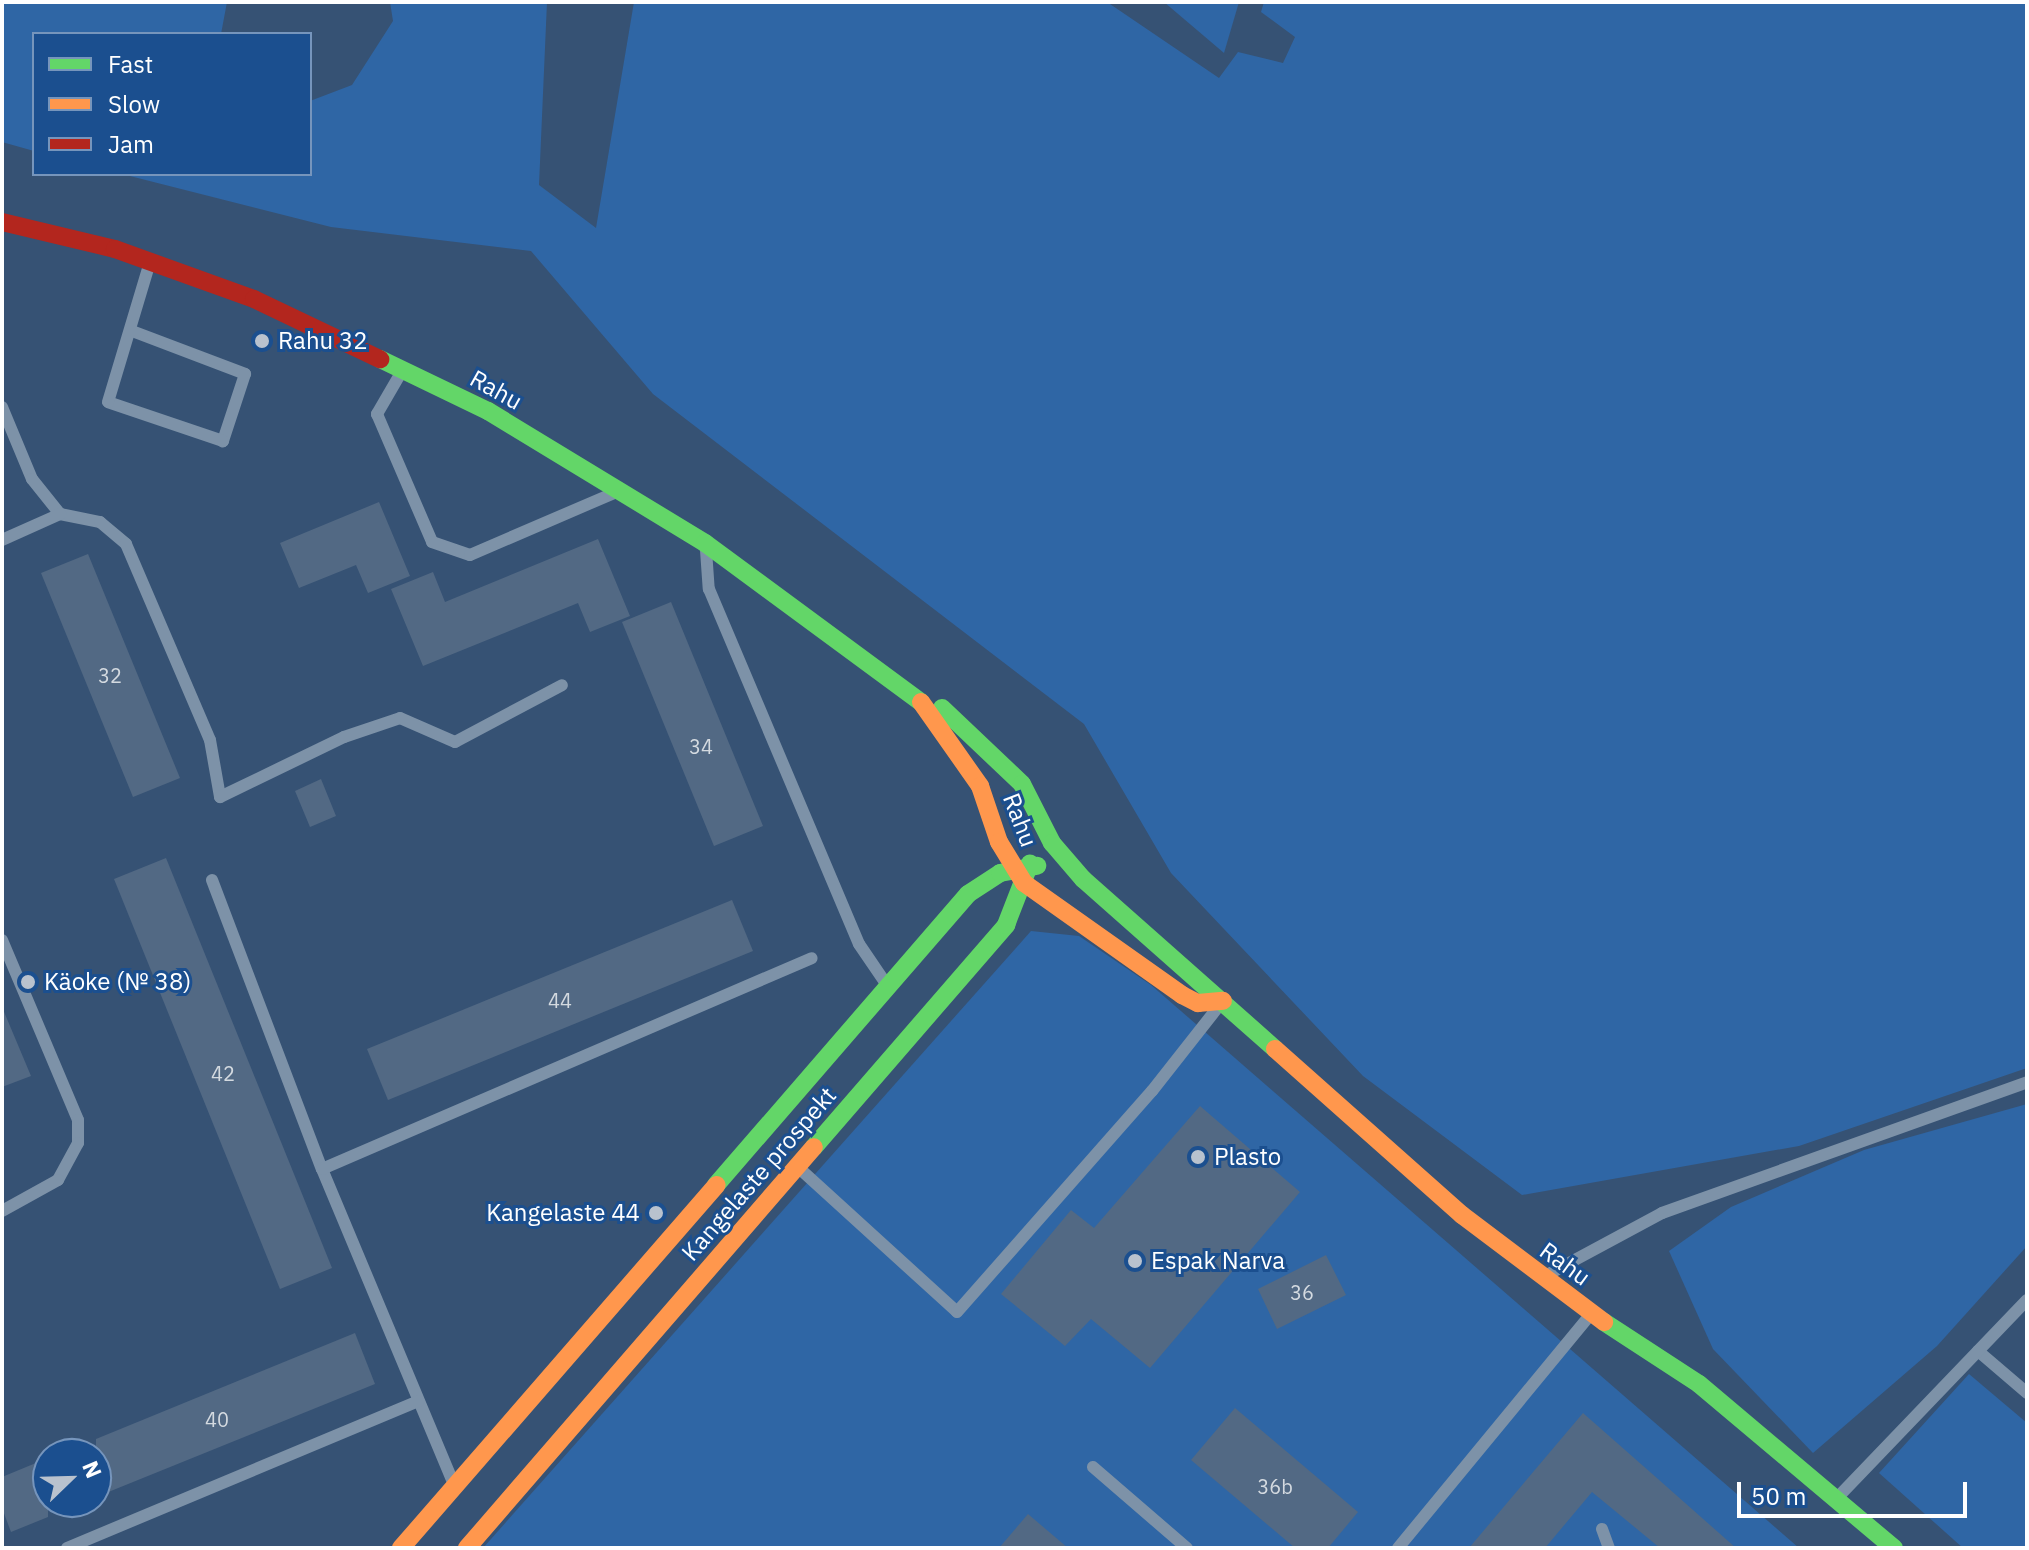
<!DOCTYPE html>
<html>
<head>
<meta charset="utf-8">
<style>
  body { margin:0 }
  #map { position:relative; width:2029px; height:1550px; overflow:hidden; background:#365274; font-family:"IBM Plex Sans",sans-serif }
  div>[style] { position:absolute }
  .green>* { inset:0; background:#2f66a5 }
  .building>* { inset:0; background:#526984 }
  .lane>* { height:12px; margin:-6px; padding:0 6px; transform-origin:6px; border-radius:6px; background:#7d92a8 }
  .fast>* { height:18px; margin:-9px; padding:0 9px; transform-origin:9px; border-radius:9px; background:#63d668 }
  .slow>* { height:18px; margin:-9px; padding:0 9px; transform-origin:9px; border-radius:9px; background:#ff974d }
  .jam>* { height:18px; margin:-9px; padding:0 9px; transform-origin:9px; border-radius:9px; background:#b3261e }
  .dots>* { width:22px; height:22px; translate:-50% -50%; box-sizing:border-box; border:4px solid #1b4f8f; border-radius:50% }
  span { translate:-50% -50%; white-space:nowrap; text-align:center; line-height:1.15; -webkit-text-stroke:6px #1b4f8f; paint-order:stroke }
  .number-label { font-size:20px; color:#d4dae0 }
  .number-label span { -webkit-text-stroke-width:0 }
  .poi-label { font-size:24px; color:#fff }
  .left { translate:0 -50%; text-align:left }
  .right { translate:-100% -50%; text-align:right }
  .street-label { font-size:24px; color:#fff }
  .frame { position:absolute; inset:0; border:4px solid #fff; pointer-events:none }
  .legend { position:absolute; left:32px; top:32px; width:280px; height:144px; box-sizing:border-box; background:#1b4f8f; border:2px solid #7695bc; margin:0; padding:10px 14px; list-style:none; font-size:24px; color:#fff }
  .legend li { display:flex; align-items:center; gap:16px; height:40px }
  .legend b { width:40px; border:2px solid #7695bc }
  .north { position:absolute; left:32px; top:1438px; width:80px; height:80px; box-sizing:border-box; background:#1b4f8f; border:2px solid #7695bc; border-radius:50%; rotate:67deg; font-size:22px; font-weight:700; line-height:32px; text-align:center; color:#fff }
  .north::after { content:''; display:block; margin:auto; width:28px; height:36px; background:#b9c2ce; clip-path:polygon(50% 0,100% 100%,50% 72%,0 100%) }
  .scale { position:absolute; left:1737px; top:1482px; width:230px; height:36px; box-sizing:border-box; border:4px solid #fff; border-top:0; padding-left:10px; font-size:24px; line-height:28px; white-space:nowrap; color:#fff; -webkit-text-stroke:6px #1b4f8f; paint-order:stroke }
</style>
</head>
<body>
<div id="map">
  <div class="green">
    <div style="clip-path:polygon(2px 2px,227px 2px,221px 34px,34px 34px,34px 151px,2px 142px)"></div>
    <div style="clip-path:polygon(390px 2px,547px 2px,539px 185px,596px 228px,634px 2px,1107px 2px,1219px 78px,1238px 52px,1283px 63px,1295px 37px,1261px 12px,1264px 2px,2027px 2px,2027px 1068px,1799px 1146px,1522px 1195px,1363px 1076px,1171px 873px,1084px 724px,653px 394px,531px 251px,331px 227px,122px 174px,310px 174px,310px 101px,352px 85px,393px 21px)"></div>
    <div style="clip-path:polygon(1164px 2px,1239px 2px,1224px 53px)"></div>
    <div style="clip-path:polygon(1031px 931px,1079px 936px,1151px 985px,1799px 1548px,483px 1548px)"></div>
    <div style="clip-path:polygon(2027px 1104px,2027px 1246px,1937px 1346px,1813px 1453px,1713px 1349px,1669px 1251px,1731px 1207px,1864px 1150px)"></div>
    <div style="clip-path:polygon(1969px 1374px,2027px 1423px,2027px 1548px,1963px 1548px,1879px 1473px)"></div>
  </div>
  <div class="building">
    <div style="clip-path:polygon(379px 502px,410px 576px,368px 593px,356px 565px,299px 588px,280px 543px)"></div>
    <div style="clip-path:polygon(598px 539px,630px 616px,590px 632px,578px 603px,423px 666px,391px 589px,433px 572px,445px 602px)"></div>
    <div style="clip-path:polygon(88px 554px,180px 778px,133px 797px,41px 573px)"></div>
    <div style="clip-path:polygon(671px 602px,763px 826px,714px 846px,622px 622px)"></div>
    <div style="clip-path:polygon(321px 779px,336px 816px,310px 827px,295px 791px)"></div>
    <div style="clip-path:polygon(166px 858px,332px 1268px,280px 1289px,114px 879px)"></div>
    <div style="clip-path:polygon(732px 900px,753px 951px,388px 1100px,367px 1049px)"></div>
    <div style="clip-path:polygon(2px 1007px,31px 1076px,2px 1087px)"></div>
    <div style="clip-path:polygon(1200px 1106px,1300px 1192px,1150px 1368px,1091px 1319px,1065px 1346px,1001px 1294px,1071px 1210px,1094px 1228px)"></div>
    <div style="clip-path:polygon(1326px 1255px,1346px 1295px,1277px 1329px,1258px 1289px)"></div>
    <div style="clip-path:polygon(355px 1333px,375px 1384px,96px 1497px,96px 1439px)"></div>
    <div style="clip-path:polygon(1235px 1408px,1358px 1512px,1328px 1548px,1295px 1548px,1191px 1460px)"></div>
    <div style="clip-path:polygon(1583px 1413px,1658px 1479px,1736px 1548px,1660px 1548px,1592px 1492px,1545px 1548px,1469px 1548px)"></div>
    <div style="clip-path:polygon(48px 1458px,48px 1517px,11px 1532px,2px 1508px,2px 1477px)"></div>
    <div style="clip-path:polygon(1028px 1514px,1068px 1548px,999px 1548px)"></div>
  </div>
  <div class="lane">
    <div style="left:132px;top:331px;width:121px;rotate:20.8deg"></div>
    <div style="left:245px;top:374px;width:71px;rotate:108.2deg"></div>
    <div style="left:223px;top:441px;width:121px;rotate:-161.3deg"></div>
    <div style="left:108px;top:402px;width:143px;rotate:-73.3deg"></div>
    <div style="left:402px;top:371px;width:50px;rotate:120.2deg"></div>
    <div style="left:377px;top:414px;width:139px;rotate:66.7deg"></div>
    <div style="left:432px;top:542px;width:40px;rotate:18.9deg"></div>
    <div style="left:470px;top:555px;width:157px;rotate:-23.3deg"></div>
    <div style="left:2px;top:407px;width:78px;rotate:67.4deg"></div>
    <div style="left:32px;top:479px;width:45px;rotate:51.3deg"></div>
    <div style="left:60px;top:514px;width:41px;rotate:11.3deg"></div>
    <div style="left:100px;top:522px;width:34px;rotate:40deg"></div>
    <div style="left:126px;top:544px;width:213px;rotate:66.8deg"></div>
    <div style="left:210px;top:740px;width:58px;rotate:80deg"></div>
    <div style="left:220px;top:797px;width:138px;rotate:-25.8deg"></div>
    <div style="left:344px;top:737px;width:59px;rotate:-18.7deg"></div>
    <div style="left:400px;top:718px;width:60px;rotate:23.6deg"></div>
    <div style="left:455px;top:742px;width:121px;rotate:-28deg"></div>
    <div style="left:2px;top:540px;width:64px;rotate:-24.1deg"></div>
    <div style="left:706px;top:550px;width:39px;rotate:86deg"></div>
    <div style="left:709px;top:589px;width:385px;rotate:67.1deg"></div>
    <div style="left:859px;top:944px;width:50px;rotate:55.7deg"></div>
    <div style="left:212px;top:880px;width:309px;rotate:69.2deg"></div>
    <div style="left:322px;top:1169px;width:337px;rotate:67.3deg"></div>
    <div style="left:2px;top:940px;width:195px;rotate:67.1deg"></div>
    <div style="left:78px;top:1120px;width:23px;rotate:90deg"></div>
    <div style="left:78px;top:1143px;width:42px;rotate:118.4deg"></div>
    <div style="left:58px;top:1180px;width:64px;rotate:151deg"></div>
    <div style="left:322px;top:1169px;width:533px;rotate:-23.3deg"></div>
    <div style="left:800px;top:1169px;width:212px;rotate:42.3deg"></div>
    <div style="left:957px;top:1312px;width:295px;rotate:-48.6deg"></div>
    <div style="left:1152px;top:1091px;width:107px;rotate:-51.8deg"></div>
    <div style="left:1545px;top:1276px;width:133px;rotate:-28.3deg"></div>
    <div style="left:1662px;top:1213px;width:388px;rotate:-19.7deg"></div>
    <div style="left:1978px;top:1351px;width:65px;rotate:40.6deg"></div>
    <div style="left:1093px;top:1467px;width:124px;rotate:40.8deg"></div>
    <div style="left:1838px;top:1497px;width:273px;rotate:-46.2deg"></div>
    <div style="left:1602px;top:1529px;width:20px;rotate:70deg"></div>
    <div style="left:67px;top:1548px;width:381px;rotate:-22.7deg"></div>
    <div style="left:1398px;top:1548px;width:302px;rotate:-50.5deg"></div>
  </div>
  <div class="fast">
    <div style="left:380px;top:359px;width:120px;rotate:25.7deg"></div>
    <div style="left:488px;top:411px;width:254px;rotate:31.3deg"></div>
    <div style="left:705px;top:543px;width:268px;rotate:36.4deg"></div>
    <div style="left:942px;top:708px;width:110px;rotate:43.5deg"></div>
    <div style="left:1022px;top:784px;width:66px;rotate:63deg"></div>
    <div style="left:1052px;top:843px;width:48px;rotate:49.3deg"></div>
    <div style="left:1083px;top:879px;width:256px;rotate:41.5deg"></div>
    <div style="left:814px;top:1147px;width:294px;rotate:-49.1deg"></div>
    <div style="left:1006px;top:925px;width:66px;rotate:-68.8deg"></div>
    <div style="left:716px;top:1185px;width:385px;rotate:-49.1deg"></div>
    <div style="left:968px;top:894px;width:38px;rotate:-33deg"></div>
    <div style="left:1000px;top:873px;width:38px;rotate:-11deg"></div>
    <div style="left:1604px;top:1322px;width:113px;rotate:33.1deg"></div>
    <div style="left:1699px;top:1384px;width:255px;rotate:40.1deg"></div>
  </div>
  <div class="slow">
    <div style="left:921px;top:702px;width:103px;rotate:54.9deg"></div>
    <div style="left:980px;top:786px;width:59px;rotate:71.3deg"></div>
    <div style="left:999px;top:842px;width:48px;rotate:58.6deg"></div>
    <div style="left:1024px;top:883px;width:194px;rotate:35.3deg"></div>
    <div style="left:1182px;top:995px;width:18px;rotate:27deg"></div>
    <div style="left:1198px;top:1003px;width:25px;rotate:-5deg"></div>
    <div style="left:1275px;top:1049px;width:250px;rotate:41.6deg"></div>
    <div style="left:1462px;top:1215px;width:178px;rotate:37deg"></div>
    <div style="left:401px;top:1548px;width:481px;rotate:-49deg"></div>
    <div style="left:467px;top:1548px;width:530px;rotate:-49.13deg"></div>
  </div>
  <div class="jam">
    <div style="left:2px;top:222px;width:116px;rotate:13.4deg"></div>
    <div style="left:115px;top:249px;width:148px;rotate:19.8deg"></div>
    <div style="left:254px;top:299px;width:140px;rotate:25.5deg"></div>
  </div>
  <div class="dots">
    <div style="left:262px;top:341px;background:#b9c2ce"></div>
    <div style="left:28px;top:982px;background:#b9c2ce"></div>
    <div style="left:1198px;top:1157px;background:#b9c2ce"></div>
    <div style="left:656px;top:1213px;background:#b9c2ce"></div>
    <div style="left:1135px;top:1261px;background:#b9c2ce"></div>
  </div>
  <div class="number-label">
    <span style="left:110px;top:675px">32</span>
    <span style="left:701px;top:746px">34</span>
    <span style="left:560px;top:1000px">44</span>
    <span style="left:223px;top:1073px">42</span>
    <span style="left:1302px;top:1292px">36</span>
    <span style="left:217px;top:1419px">40</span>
    <span style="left:1275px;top:1486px">36b</span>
  </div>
  <div class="poi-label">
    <span class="left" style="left:278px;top:341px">Rahu 32</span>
    <span class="left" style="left:44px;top:982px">Käoke (№ 38)</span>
    <span class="left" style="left:1214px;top:1157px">Plasto</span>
    <span class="right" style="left:640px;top:1213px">Kangelaste 44</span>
    <span class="left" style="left:1151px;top:1261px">Espak Narva</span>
  </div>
  <div class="street-label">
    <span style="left:496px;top:390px;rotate:29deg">Rahu</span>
    <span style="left:1020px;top:820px;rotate:69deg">Rahu</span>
    <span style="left:759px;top:1174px;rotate:-49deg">Kangelaste prospekt</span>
    <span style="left:1565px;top:1264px;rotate:36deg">Rahu</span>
  </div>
  <div class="frame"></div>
  <ul class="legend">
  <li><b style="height:10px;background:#63d668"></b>Fast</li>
  <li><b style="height:10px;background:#ff974d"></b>Slow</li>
  <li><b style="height:10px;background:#b3261e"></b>Jam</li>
  </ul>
  <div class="north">N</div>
  <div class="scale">50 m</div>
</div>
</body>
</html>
